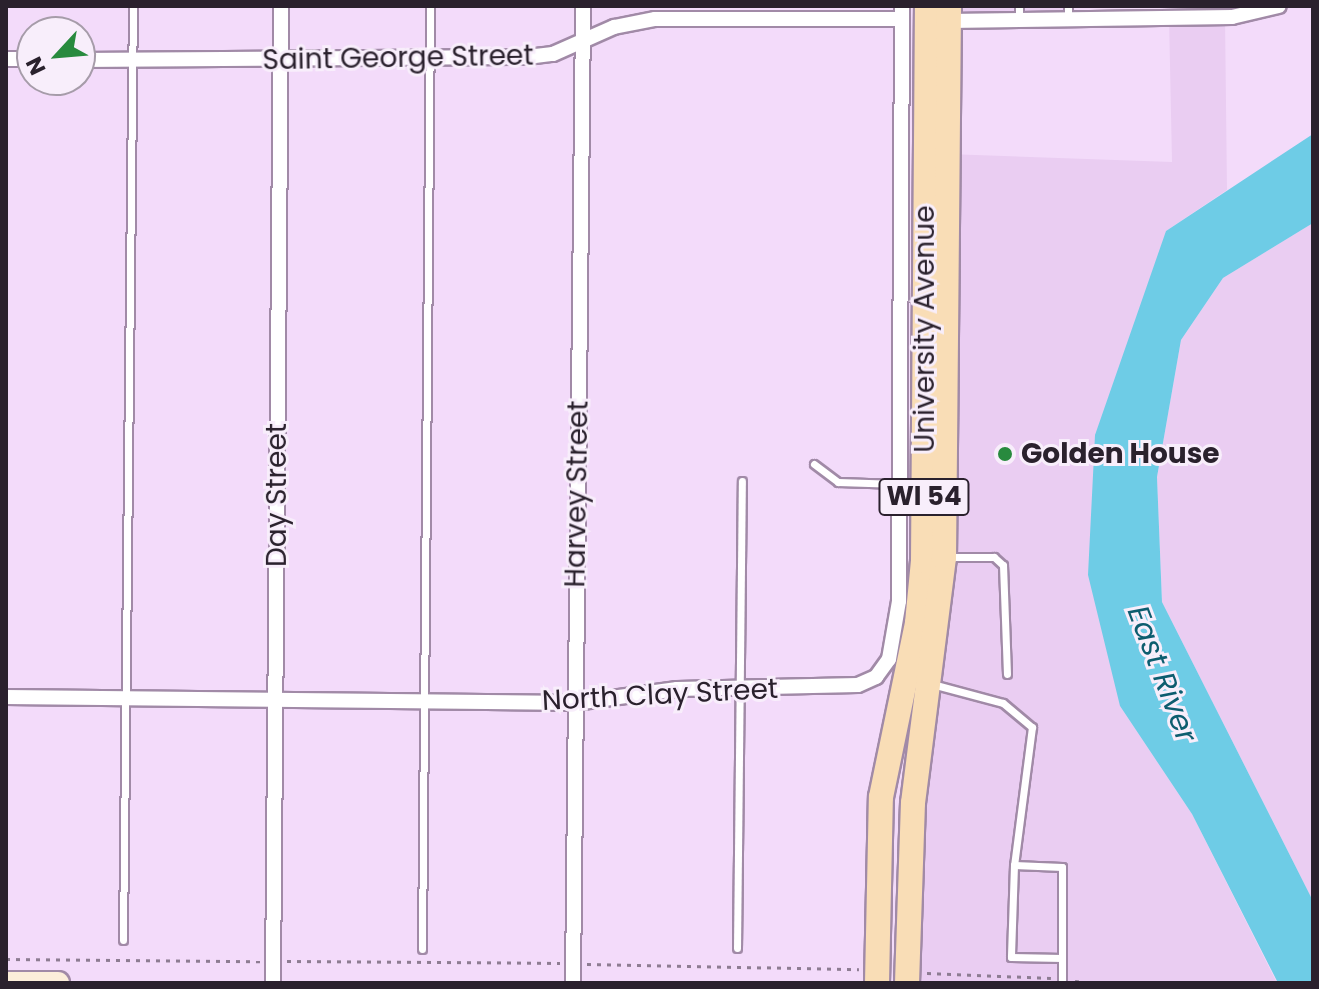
<!DOCTYPE html>
<html>
<head>
<meta charset="utf-8">
<style>
  body { margin:0 }
  #map { position:relative; width:1319px; height:989px; overflow:hidden; background:#f3dbfa; font-family:Poppins,sans-serif }
  div>[style] { position:absolute }
  .built>* { inset:0; background:#eacdf2 }
  .water>* { inset:0; background:#6ecce6 }
  .path>* { height:3px; margin-top:-1.5px; transform-origin:0; background:repeating-linear-gradient(90deg,#8d7c92 0 4px,transparent 0 10px) }
  .roads { filter:drop-shadow(2px 0 #a18aa7) drop-shadow(-2px 0 #a18aa7) drop-shadow(0 2px #a18aa7) drop-shadow(0 -2px #a18aa7) }
  .lane>* { height:7px; margin:-3.5px; padding:0 3.5px; transform-origin:3.5px; border-radius:3.5px; background:#fff }
  .street>* { height:14px; margin:-7px; padding:0 7px; transform-origin:7px; border-radius:7px; background:#fff }
  .secondary>* { height:22px; margin:-11px; padding:0 11px; transform-origin:11px; border-radius:11px; background:#fceeda }
  .primary>* { height:24px; margin:-12px; padding:0 12px; transform-origin:12px; border-radius:12px; background:#f9ddb6 }
  .dots>* { width:22px; height:22px; translate:-50% -50%; box-sizing:border-box; border:4px solid #f8eefb; border-radius:50% }
  span { translate:-50% -50%; white-space:nowrap; text-align:center; line-height:1.15; -webkit-text-stroke:6px #f8eefb; paint-order:stroke }
  .shield-label span { padding:2px 6px; background:#f8eefb; border:2px solid; border-radius:6px; -webkit-text-stroke-width:0 }
  .shield-label { font-size:26px; color:#2a212d; font-weight:700 }
  .street-label { font-size:28px; color:#2a212d }
  .poi-label { font-size:28px; color:#2a212d; font-weight:700 }
  .left { translate:0 -50%; text-align:left }
  .water-label { font-size:30px; color:#0d5d6f; font-style:italic }
  .frame { position:absolute; inset:0; border:8px solid #2a212d; pointer-events:none }
  .north { position:absolute; left:16px; top:16px; width:80px; height:80px; box-sizing:border-box; background:#f8eefb; border:2px solid #a69ca9; border-radius:50%; rotate:244deg; font-size:22px; font-weight:700; line-height:32px; text-align:center; color:#2a212d }
  .north::after { content:''; display:block; margin:auto; width:28px; height:36px; background:#288a3e; clip-path:polygon(50% 0,100% 100%,50% 72%,0 100%) }
</style>
</head>
<body>
<div id="map">
  <div class="built">
    <div style="clip-path:polygon(949px 6px,1068px 6px,1068px 19px,949px 21px)"></div>
    <div style="clip-path:polygon(1169px 17px,1225px 17px,1227px 190px,1166px 231px,1120px 706px,1192px 814px,1277px 983px,907px 983px,947px 154px,1172px 162px)"></div>
    <div style="clip-path:polygon(1313px 223px,1313px 901px,1162px 602px,1157px 477px,1181px 340px,1223px 278px)"></div>
  </div>
  <div class="water">
    <div style="clip-path:polygon(1313px 134px,1313px 223px,1223px 278px,1181px 340px,1157px 477px,1162px 602px,1313px 901px,1313px 983px,1278px 983px,1192px 814px,1120px 706px,1088px 575px,1095px 435px,1166px 231px)"></div>
  </div>
  <div class="path">
    <div style="left:6px;top:959px;width:254px;rotate:0.5deg"></div>
    <div style="left:287px;top:961px;width:273px;rotate:0.4deg"></div>
    <div style="left:587px;top:964px;width:272px;rotate:1.1deg"></div>
    <div style="left:927px;top:973px;width:124px;rotate:2.3deg"></div>
    <div style="left:1075px;top:981px;width:20px;rotate:6deg"></div>
  </div>
  <div class="roads">
    <div class="lane">
      <div style="left:1019px;top:6px;width:14px;rotate:90deg"></div>
      <div style="left:1068px;top:19px;width:13px;rotate:-90deg"></div>
      <div style="left:814px;top:464px;width:30px;rotate:37deg"></div>
      <div style="left:838px;top:482px;width:61px;rotate:1.9deg"></div>
      <div style="left:949px;top:557px;width:45px"></div>
      <div style="left:994px;top:557px;width:12px;rotate:42deg"></div>
      <div style="left:1003px;top:565px;width:109px;rotate:87.9deg"></div>
      <div style="left:932px;top:684px;width:73px;rotate:15deg"></div>
      <div style="left:1003px;top:703px;width:38px;rotate:40deg"></div>
      <div style="left:1032px;top:727px;width:139px;rotate:97.4deg"></div>
      <div style="left:1014px;top:865px;width:48px;rotate:2.4deg"></div>
      <div style="left:1062px;top:867px;width:116px;rotate:90deg"></div>
      <div style="left:1014px;top:865px;width:92px;rotate:91.9deg"></div>
      <div style="left:1011px;top:957px;width:51px;rotate:1.1deg"></div>
      <div style="left:123px;top:940px;width:934px;rotate:-89.39deg"></div>
      <div style="left:737px;top:948px;width:467px;rotate:-89.4deg"></div>
      <div style="left:422px;top:949px;width:943px;rotate:-89.51deg"></div>
    </div>
    <div class="street">
      <div style="left:949px;top:21px;width:283px;rotate:-0.8deg"></div>
      <div style="left:1232px;top:17px;width:48px;rotate:-13.2deg"></div>
      <div style="left:6px;top:59px;width:26px"></div>
      <div style="left:80px;top:60px;width:447px;rotate:-0.4deg"></div>
      <div style="left:527px;top:57px;width:26px;rotate:-7deg"></div>
      <div style="left:553px;top:54px;width:67px;rotate:-23.9deg"></div>
      <div style="left:614px;top:27px;width:42px;rotate:-11deg"></div>
      <div style="left:655px;top:19px;width:247px"></div>
      <div style="left:6px;top:697px;width:569px;rotate:0.6deg"></div>
      <div style="left:575px;top:703px;width:103px;rotate:-7.8deg"></div>
      <div style="left:677px;top:689px;width:181px;rotate:-1.3deg"></div>
      <div style="left:858px;top:685px;width:20px;rotate:-24deg"></div>
      <div style="left:876px;top:677px;width:22px;rotate:-54deg"></div>
      <div style="left:889px;top:659px;width:59px;rotate:-80.2deg"></div>
      <div style="left:899px;top:601px;width:595px;rotate:-89.71deg"></div>
      <div style="left:273px;top:983px;width:977px;rotate:-89.53deg"></div>
      <div style="left:573px;top:983px;width:977px;rotate:-89.41deg"></div>
    </div>
    <div class="secondary">
      <div style="left:6px;top:983px;width:52px"></div>
    </div>
    <div class="primary">
      <div style="left:877px;top:983px;width:186px;rotate:-88.8deg"></div>
      <div style="left:881px;top:797px;width:178px;rotate:-78.3deg"></div>
      <div style="left:917px;top:623px;width:62px;rotate:-84.5deg"></div>
      <div style="left:923px;top:561px;width:555px;rotate:-89.59deg"></div>
      <div style="left:907px;top:983px;width:180px;rotate:-88.1deg"></div>
      <div style="left:913px;top:803px;width:247px;rotate:-82.8deg"></div>
      <div style="left:944px;top:558px;width:552px;rotate:-89.48deg"></div>
    </div>
  </div>
  <div class="dots">
    <div style="left:1005px;top:454px;background:#288a3e"></div>
  </div>
  <div class="shield-label">
    <span style="left:924px;top:497px">WI 54</span>
  </div>
  <div class="street-label">
    <span style="left:398px;top:58px;rotate:-1deg">Saint George Street</span>
    <span style="left:925px;top:329px;rotate:-90deg">University Avenue</span>
    <span style="left:577px;top:494px;rotate:-89deg">Harvey Street</span>
    <span style="left:277px;top:495px;rotate:-90deg">Day Street</span>
    <span style="left:660px;top:695px;rotate:-3deg">North Clay Street</span>
  </div>
  <div class="poi-label">
    <span class="left" style="left:1021px;top:454px">Golden House</span>
  </div>
  <div class="water-label">
    <span style="left:1162px;top:674px;rotate:69deg">East River</span>
  </div>
  <div class="frame"></div>
  <div class="north">N</div>
</div>
</body>
</html>
